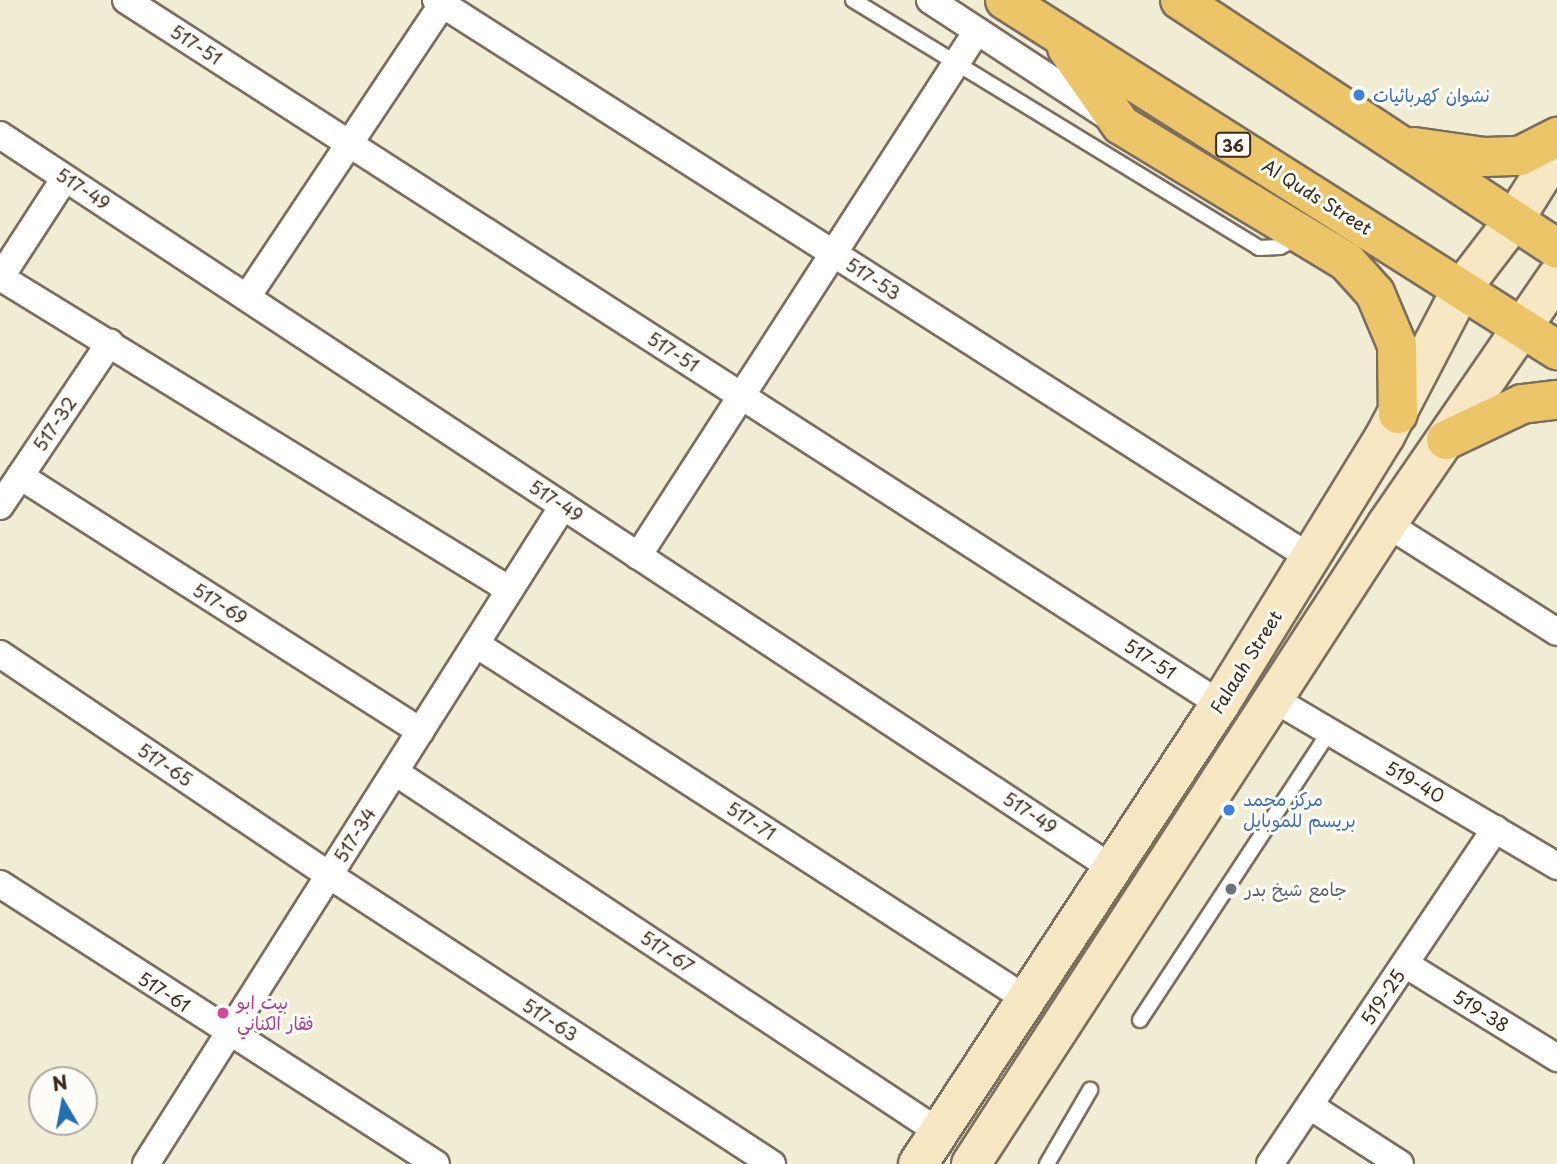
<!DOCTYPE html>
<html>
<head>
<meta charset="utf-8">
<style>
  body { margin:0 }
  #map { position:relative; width:1557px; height:1164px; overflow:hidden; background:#f1ecd4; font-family:"Playpen Sans","Playpen Sans Arabic",sans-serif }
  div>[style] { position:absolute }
  .roads { filter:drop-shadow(2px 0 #7b6e5e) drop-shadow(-2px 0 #7b6e5e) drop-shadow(0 2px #7b6e5e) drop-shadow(0 -2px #7b6e5e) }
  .service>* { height:14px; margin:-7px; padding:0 7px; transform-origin:7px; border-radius:7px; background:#fff }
  .minor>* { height:26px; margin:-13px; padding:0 13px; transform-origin:13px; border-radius:13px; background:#fff }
  .secondary>* { height:38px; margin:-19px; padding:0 19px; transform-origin:19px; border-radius:19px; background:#f7e8c3 }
  .primary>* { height:38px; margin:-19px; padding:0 19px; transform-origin:19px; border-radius:19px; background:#ecc569 }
  .dots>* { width:19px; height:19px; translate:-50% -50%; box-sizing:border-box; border:4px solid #fdfcf7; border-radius:50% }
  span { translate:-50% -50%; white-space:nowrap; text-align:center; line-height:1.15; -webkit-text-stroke:6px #fdfcf7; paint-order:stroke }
  .shield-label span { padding:2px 5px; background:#fdfcf7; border:2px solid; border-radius:5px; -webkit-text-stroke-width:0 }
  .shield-label { font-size:16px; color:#3b2a1e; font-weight:700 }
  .street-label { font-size:18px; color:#3b2a1e }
  .shop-label { font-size:18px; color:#366cbe }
  .left { translate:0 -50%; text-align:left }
  .worship-label { font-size:18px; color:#5b616d }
  .hotel-label { font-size:18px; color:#b23c85 }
  .north { position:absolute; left:28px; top:1066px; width:70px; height:70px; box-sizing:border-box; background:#fdfcf7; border:2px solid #afa8a0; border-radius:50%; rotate:350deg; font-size:19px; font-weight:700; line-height:28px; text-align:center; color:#3b2a1e }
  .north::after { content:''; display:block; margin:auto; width:24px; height:32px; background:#1f6fb2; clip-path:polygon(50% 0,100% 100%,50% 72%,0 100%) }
</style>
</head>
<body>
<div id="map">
  <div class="roads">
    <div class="service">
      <div style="left:853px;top:0;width:476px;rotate:31.4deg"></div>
      <div style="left:1259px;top:248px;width:21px;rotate:-3deg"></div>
      <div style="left:1280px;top:247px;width:20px;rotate:-27deg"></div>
      <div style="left:1140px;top:1020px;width:344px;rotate:-56.7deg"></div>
      <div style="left:1047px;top:1164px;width:86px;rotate:-59.8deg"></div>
    </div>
    <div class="minor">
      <div style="left:126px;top:0;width:1301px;rotate:32.76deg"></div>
      <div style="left:436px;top:0;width:1038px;rotate:32.53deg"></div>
      <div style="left:930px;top:0;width:212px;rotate:33.2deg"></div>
      <div style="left:0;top:135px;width:1332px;rotate:33.39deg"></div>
      <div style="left:0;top:277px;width:598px;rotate:31.54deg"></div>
      <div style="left:0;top:278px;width:119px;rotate:-57deg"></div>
      <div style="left:247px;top:297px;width:357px;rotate:-56.3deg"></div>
      <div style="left:20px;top:476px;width:475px;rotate:32.5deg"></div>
      <div style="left:0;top:506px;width:197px;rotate:-56.1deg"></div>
      <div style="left:1387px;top:524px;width:201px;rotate:32.4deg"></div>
      <div style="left:638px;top:556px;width:625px;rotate:-57.15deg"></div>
      <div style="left:476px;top:644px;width:655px;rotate:32.84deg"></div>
      <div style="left:0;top:654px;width:396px;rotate:33.9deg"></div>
      <div style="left:329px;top:875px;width:529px;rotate:33.12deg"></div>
      <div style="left:1272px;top:698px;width:331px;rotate:30.5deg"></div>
      <div style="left:395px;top:772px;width:652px;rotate:33.5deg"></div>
      <div style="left:0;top:884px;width:518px;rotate:32.71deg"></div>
      <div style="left:1405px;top:964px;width:179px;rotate:31.7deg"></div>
      <div style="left:1310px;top:1106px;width:107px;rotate:32.8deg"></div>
      <div style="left:146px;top:1164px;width:779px;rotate:-57.64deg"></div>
      <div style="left:1270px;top:1164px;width:404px;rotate:-56.1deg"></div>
    </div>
    <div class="secondary">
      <div style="left:918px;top:1164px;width:550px;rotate:-56.71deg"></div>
      <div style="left:1220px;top:704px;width:315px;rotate:-58.4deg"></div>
      <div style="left:1385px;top:436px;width:167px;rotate:-62.5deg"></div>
      <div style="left:1462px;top:288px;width:86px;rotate:-52.6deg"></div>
      <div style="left:1514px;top:220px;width:81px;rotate:-58.1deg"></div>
      <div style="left:971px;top:1164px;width:763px;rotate:-56.98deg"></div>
      <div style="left:1387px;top:524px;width:300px;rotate:-55.5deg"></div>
    </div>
    <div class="primary">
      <div style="left:1005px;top:0;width:654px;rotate:32.38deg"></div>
      <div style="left:1180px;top:0;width:452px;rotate:33.4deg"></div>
      <div style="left:1067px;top:48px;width:94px;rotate:55deg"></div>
      <div style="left:1121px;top:125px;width:264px;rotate:31.2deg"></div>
      <div style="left:1347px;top:262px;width:42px;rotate:47.9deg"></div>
      <div style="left:1375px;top:293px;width:56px;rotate:67.1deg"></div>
      <div style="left:1397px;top:345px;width:69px;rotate:89.2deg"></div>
      <div style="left:1414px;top:147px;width:71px;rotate:8.1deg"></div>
      <div style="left:1484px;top:157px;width:36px;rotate:-2deg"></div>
      <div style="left:1520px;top:156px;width:42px;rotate:-27.2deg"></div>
      <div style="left:1446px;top:440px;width:84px;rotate:-25.3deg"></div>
      <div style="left:1522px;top:404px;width:35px;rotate:-7deg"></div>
    </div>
  </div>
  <div class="dots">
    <div style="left:1359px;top:95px;background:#3f7fe0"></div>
    <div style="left:1229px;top:810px;background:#3f7fe0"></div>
    <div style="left:1231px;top:889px;background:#6b7280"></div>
    <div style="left:223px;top:1013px;background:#d1479c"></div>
  </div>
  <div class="shield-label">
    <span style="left:1233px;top:145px">36</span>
  </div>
  <div class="street-label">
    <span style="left:196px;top:45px;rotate:33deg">517-51</span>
    <span style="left:83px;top:189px;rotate:33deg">517-49</span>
    <span style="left:1317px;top:197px;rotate:32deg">Al Quds Street</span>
    <span style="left:873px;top:279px;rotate:33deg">517-53</span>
    <span style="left:673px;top:352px;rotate:33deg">517-51</span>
    <span style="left:55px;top:424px;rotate:-56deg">517-32</span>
    <span style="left:556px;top:501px;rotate:33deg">517-49</span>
    <span style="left:220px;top:604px;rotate:32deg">517-69</span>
    <span style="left:1150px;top:659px;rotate:33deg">517-51</span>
    <span style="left:1246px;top:662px;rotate:-58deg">Falaah Street</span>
    <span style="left:165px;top:765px;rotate:34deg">517-65</span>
    <span style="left:1415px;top:782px;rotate:30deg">519-40</span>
    <span style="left:1030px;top:813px;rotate:33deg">517-49</span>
    <span style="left:751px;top:821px;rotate:33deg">517-71</span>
    <span style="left:355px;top:835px;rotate:-58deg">517-34</span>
    <span style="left:667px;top:952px;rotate:34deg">517-67</span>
    <span style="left:164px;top:992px;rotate:33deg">517-61</span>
    <span style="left:1383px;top:997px;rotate:-56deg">519-25</span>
    <span style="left:1481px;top:1011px;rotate:32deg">519-38</span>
    <span style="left:550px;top:1020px;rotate:33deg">517-63</span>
  </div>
  <div class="shop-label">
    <span class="left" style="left:1373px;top:95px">نشوان كهربائيات</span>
    <span class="left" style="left:1243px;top:810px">مركز محمد<br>بريسم للموبايل</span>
  </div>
  <div class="worship-label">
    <span class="left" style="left:1245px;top:889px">جامع شيخ بدر</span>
  </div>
  <div class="hotel-label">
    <span class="left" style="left:237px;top:1013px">بيت ابو<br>فقار الكناني</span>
  </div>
  <div class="north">N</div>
</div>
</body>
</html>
